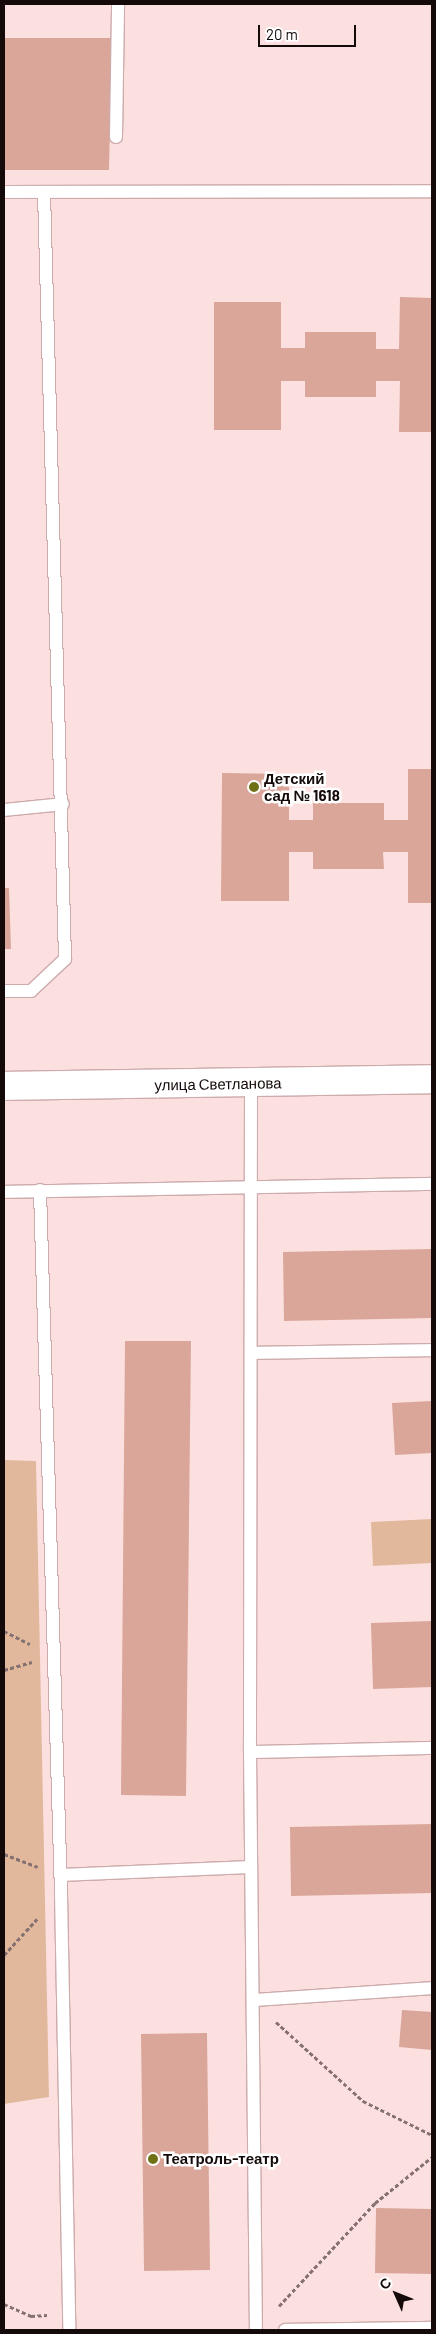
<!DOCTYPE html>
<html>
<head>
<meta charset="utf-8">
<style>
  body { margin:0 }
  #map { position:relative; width:436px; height:2334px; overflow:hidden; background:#fce0e0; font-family:Barlow,sans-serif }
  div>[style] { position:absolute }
  .green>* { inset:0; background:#e2b89c }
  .building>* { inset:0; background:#d9a699 }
  .path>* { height:3px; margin-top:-1.5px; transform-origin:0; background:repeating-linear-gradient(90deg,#857171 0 4px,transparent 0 6.5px) }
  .roads { filter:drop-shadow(1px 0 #cdabac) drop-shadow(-1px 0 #cdabac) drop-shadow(0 1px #cdabac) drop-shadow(0 -1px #cdabac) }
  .service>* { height:12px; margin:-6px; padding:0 6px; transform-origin:6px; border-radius:6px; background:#fff }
  .tertiary>* { height:28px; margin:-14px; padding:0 14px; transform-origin:14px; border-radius:14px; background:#fff }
  .dots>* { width:14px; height:14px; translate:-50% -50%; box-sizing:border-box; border:2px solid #fff; border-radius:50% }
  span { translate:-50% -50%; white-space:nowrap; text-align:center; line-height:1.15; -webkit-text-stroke:5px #fff; paint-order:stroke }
  .poi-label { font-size:15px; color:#150a0a; font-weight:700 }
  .left { translate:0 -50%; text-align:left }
  .street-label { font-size:15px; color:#150a0a }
  .frame { position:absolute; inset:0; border:5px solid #150a0a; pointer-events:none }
  .north { position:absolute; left:371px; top:2269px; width:50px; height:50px; -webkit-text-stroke:4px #fff; paint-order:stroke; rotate:314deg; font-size:14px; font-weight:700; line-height:20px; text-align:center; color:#150a0a }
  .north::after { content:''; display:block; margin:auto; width:18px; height:22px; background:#150a0a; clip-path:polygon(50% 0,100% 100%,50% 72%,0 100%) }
  .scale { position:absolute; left:258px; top:25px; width:98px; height:22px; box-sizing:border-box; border:2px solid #150a0a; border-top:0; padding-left:6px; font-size:15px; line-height:18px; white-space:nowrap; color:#150a0a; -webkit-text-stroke:4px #fff; paint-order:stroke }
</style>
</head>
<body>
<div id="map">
  <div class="green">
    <div style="clip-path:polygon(4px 1460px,36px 1461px,49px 2097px,4px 2104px)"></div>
    <div style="clip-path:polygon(432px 1519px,432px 1563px,373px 1566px,371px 1522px)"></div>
  </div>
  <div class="building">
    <div style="clip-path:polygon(4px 38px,112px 38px,109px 170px,4px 170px)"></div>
    <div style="clip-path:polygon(400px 297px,432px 298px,432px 432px,399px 432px,400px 381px,376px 381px,376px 397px,305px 397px,305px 381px,281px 381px,281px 430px,214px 430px,214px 302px,281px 302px,281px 348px,305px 348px,305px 332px,376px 332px,376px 349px,399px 349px)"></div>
    <div style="clip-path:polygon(408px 769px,432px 769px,432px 903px,408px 903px,408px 852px,383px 852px,384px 869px,313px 869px,313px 852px,289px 852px,289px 901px,221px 901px,222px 773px,289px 774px,289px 820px,313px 820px,313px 803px,384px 803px,384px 820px,408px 820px)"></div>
    <div style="clip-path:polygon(4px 888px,9px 888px,11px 949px,4px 949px)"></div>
    <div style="clip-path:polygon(432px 1249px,432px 1318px,284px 1321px,283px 1252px)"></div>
    <div style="clip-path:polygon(125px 1341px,191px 1341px,186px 1796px,121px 1795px)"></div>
    <div style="clip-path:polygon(432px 1401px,432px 1453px,395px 1455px,392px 1403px)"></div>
    <div style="clip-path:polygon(432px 1621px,432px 1687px,373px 1689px,371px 1623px)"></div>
    <div style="clip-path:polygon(432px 1824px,432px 1893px,291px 1896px,290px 1827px)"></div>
    <div style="clip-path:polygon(402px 2010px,432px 2012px,432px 2050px,399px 2047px)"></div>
    <div style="clip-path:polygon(207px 2033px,210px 2270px,144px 2271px,141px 2034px)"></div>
    <div style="clip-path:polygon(376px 2208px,432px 2209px,432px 2274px,375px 2273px)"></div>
  </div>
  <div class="path">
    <div style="left:4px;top:1631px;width:29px;rotate:27deg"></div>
    <div style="left:4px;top:1670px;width:29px;rotate:-16deg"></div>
    <div style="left:4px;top:1854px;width:36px;rotate:21deg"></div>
    <div style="left:4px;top:1955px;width:49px;rotate:-47.5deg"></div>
    <div style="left:276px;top:2022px;width:118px;rotate:42.2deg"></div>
    <div style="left:363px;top:2101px;width:77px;rotate:26.2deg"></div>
    <div style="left:4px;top:2304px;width:30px;rotate:24deg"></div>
    <div style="left:31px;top:2316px;width:16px;rotate:-4deg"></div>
    <div style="left:279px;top:2306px;width:141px;rotate:-47deg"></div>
    <div style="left:375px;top:2203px;width:73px;rotate:-38.9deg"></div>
  </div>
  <div class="roads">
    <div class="service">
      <div style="left:116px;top:137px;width:133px;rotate:-89.1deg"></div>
      <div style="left:4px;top:192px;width:428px;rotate:-0.1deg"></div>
      <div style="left:4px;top:810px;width:59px;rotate:-5.8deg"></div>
      <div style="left:4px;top:991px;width:27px"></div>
      <div style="left:31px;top:991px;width:47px;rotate:-43.3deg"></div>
      <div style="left:65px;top:959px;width:766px;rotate:-91.57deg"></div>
      <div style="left:251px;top:1083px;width:669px;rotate:90.09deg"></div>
      <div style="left:250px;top:1752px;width:578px;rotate:89.41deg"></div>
      <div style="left:40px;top:1190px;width:704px;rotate:88.29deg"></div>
      <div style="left:61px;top:1894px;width:436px;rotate:88.9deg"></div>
      <div style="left:4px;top:1192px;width:428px;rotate:-1.1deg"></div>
      <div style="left:251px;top:1353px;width:181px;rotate:-0.9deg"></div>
      <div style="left:250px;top:1752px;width:182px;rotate:-1.3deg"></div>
      <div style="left:60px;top:1875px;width:191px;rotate:-2.4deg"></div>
      <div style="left:253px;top:2000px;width:179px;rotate:-3.8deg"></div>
      <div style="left:285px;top:2330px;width:147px;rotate:-0.8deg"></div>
    </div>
    <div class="tertiary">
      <div style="left:4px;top:1086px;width:428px;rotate:-0.9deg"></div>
    </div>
  </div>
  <div class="dots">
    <div style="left:254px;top:787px;background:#707115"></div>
    <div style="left:153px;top:2159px;background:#707115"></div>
  </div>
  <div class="poi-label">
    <span class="left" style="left:264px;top:787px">Детский<br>сад № 1618</span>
    <span class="left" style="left:163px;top:2159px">Театроль-театр</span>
  </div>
  <div class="street-label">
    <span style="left:218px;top:1084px;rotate:-1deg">улица Светланова</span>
  </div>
  <div class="frame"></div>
  <div class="north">С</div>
  <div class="scale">20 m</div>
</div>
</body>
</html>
